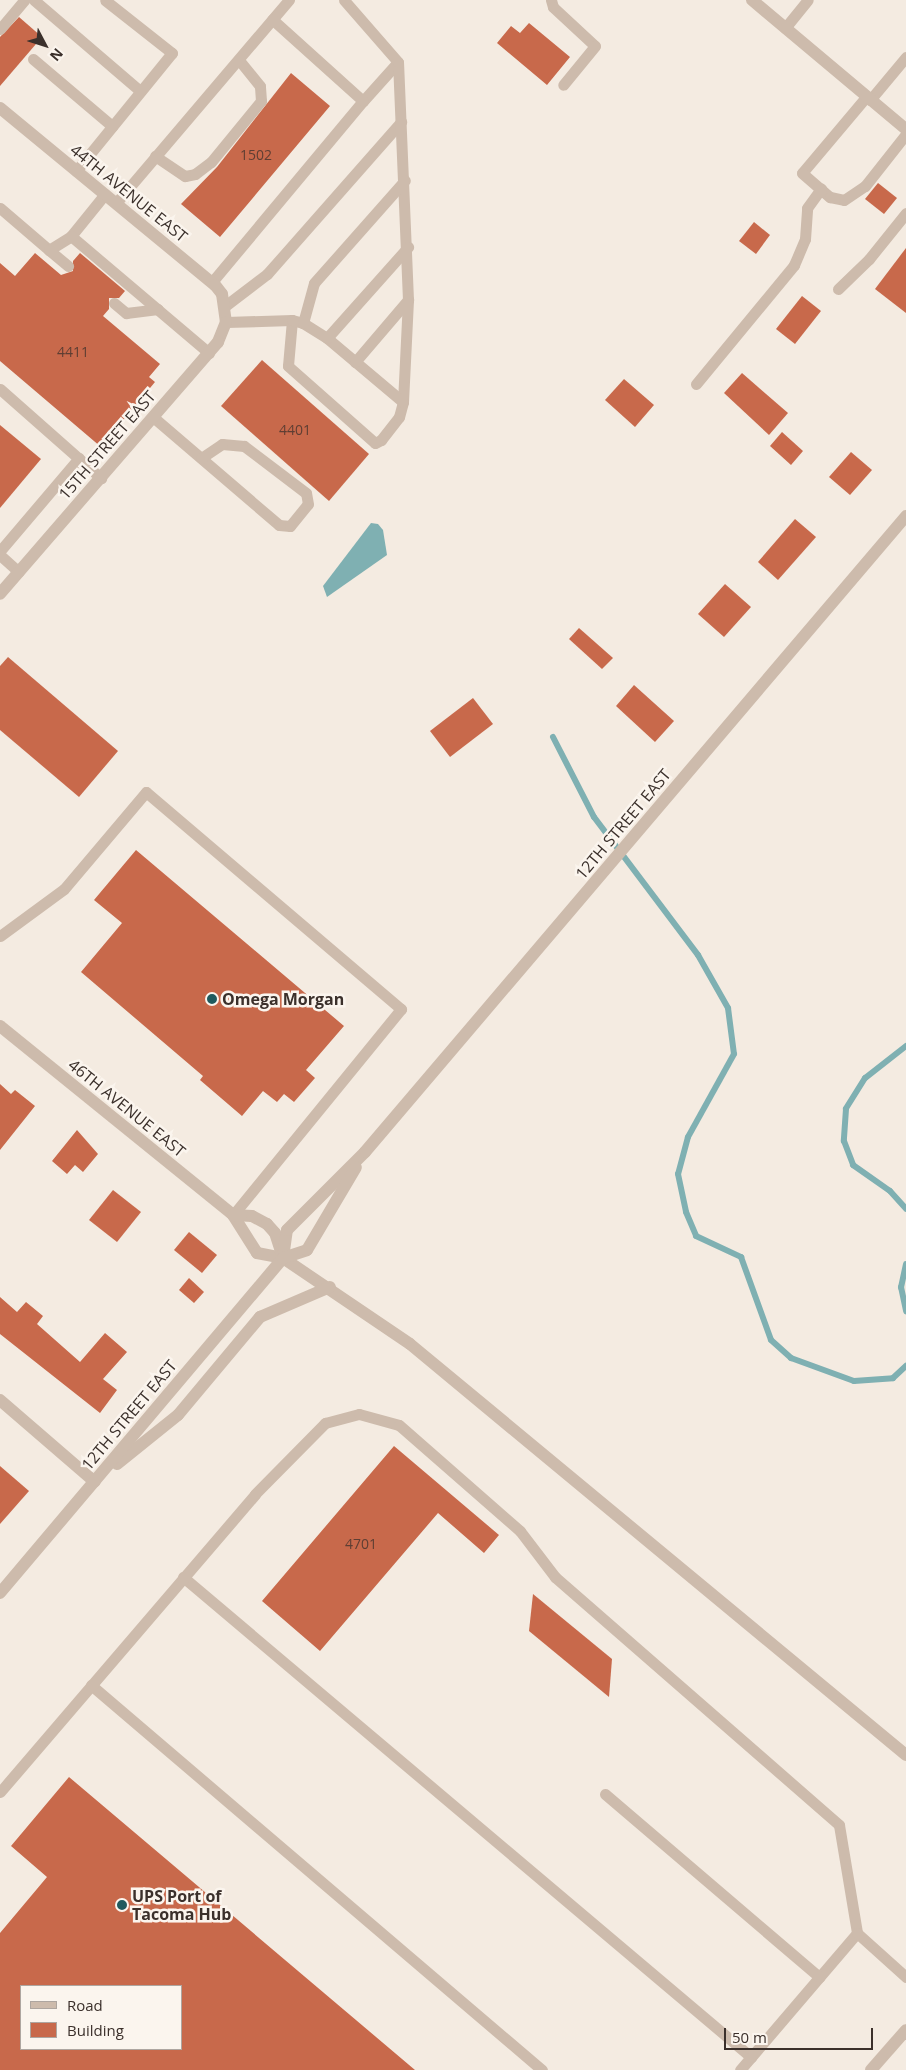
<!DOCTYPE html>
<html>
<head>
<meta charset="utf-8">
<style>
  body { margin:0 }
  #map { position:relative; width:906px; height:2070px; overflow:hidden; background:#f4ebe1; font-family:"Open Sans",sans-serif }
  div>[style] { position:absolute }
  .water>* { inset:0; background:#7fb0b2 }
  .stream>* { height:6px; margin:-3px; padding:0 3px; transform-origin:3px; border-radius:3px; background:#7fb0b2 }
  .building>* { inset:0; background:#c8694b }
  .service>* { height:11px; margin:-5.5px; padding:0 5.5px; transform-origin:5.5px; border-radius:5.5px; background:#cdbbac }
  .minor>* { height:12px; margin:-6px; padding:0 6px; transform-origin:6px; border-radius:6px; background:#cdbbac }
  .tertiary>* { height:12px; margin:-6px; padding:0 6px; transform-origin:6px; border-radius:6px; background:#cdbbac }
  .dots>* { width:14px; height:14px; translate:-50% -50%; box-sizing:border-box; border:2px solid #fbf5ee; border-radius:50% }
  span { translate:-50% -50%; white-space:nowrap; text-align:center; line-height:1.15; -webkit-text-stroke:5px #fbf5ee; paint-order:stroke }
  .number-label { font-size:14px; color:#5e3e33 }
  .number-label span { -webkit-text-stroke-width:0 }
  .street-label { font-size:16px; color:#3b302b }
  .poi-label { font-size:16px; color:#3b302b; font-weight:700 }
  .left { translate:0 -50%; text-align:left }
  .legend { position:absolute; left:20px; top:1985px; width:162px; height:65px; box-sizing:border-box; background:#fbf5ee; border:1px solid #aea6a0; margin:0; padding:6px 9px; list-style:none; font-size:15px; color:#3b302b }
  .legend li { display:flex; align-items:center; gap:10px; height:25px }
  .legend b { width:25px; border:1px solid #aea6a0 }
  .north { position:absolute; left:20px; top:20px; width:50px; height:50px; -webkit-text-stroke:4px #fbf5ee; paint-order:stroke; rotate:130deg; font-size:14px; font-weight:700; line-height:20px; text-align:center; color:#3b302b }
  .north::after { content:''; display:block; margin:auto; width:18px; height:22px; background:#3b302b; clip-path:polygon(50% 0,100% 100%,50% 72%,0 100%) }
  .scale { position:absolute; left:724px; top:2028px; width:149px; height:22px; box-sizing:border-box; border:2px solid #3b302b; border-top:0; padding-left:6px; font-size:15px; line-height:18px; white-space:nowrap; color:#3b302b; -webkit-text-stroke:4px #fbf5ee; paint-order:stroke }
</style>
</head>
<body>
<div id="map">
  <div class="water">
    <div style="clip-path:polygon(371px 523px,378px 524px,383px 530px,387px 555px,327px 597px,323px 586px)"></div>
  </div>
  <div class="stream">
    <div style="left:553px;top:737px;width:90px;rotate:62.9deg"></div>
    <div style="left:594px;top:817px;width:173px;rotate:53deg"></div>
    <div style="left:698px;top:955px;width:61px;rotate:60.5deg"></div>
    <div style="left:728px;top:1008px;width:46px;rotate:82.6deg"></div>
    <div style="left:734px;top:1054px;width:95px;rotate:119deg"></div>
    <div style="left:688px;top:1137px;width:38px;rotate:105deg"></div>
    <div style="left:678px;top:1174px;width:39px;rotate:78deg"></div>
    <div style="left:686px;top:1212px;width:26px;rotate:67deg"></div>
    <div style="left:696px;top:1236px;width:50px;rotate:25deg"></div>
    <div style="left:741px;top:1257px;width:88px;rotate:70.1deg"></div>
    <div style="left:771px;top:1340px;width:27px;rotate:42deg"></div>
    <div style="left:791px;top:1358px;width:67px;rotate:20.1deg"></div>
    <div style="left:854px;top:1381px;width:39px;rotate:-4deg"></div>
    <div style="left:893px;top:1378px;width:18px;rotate:-43deg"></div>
    <div style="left:906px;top:1046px;width:52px;rotate:142deg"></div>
    <div style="left:865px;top:1078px;width:36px;rotate:122deg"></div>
    <div style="left:846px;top:1109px;width:32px;rotate:94deg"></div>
    <div style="left:844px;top:1141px;width:26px;rotate:69deg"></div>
    <div style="left:853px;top:1165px;width:45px;rotate:35.1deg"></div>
    <div style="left:890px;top:1191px;width:24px;rotate:48deg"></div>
    <div style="left:906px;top:1264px;width:24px;rotate:102deg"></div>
    <div style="left:901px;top:1287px;width:25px;rotate:78deg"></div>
  </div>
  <div class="building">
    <div style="clip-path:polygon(19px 17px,42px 37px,0 86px,0 37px)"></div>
    <div style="clip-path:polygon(529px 23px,570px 57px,547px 85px,497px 43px,511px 26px,520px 33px)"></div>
    <div style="clip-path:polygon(291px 73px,330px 106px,220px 237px,181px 204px,217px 167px)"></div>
    <div style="clip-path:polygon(878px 183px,897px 198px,884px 214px,865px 199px)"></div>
    <div style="clip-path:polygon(754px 222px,770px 235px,756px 254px,739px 241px)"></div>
    <div style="clip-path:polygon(906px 248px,906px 313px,875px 289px)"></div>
    <div style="clip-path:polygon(35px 253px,61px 275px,73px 271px,73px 261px,80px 253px,125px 291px,119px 298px,109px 298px,109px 309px,103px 316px,160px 364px,149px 377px,155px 382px,101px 447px,0 361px,0 263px,15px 276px)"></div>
    <div style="clip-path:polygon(802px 296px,821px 311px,795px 344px,776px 329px)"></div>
    <div style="clip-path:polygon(262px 360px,369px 454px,329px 501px,221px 406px)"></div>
    <div style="clip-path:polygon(742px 373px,788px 413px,769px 435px,724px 393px)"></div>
    <div style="clip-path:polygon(624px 379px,654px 405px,635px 427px,605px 400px)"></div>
    <div style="clip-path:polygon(0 425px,41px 459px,0 508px)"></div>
    <div style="clip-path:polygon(782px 432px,803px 451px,791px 465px,770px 446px)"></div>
    <div style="clip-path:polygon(851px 452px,872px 470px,850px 495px,829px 477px)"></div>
    <div style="clip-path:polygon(795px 519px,816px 537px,778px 580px,758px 562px)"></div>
    <div style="clip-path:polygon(725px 584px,751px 607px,724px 637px,698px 614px)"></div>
    <div style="clip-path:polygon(579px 628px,613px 658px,602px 669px,569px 639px)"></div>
    <div style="clip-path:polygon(8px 657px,118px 751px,79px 797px,0 730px,0 666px)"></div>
    <div style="clip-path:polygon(634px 685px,674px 721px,655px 742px,616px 706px)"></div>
    <div style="clip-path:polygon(473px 698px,493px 724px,450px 757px,430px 731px)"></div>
    <div style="clip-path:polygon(136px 850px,344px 1026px,306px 1070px,315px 1078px,294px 1102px,284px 1094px,277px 1102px,263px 1091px,242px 1116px,200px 1080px,203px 1076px,81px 972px,122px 923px,94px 900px)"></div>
    <div style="clip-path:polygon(0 1084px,11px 1094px,15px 1090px,35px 1106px,0 1150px)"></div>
    <div style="clip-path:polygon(77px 1130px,98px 1154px,83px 1172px,75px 1165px,67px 1174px,52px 1161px)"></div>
    <div style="clip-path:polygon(113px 1190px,141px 1212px,117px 1242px,89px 1220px)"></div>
    <div style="clip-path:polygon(189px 1232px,217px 1255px,202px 1273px,174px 1250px)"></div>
    <div style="clip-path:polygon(189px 1278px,204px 1292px,194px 1303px,179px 1290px)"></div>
    <div style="clip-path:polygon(0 1297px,17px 1312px,26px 1302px,43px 1316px,37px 1324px,80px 1362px,105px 1333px,127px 1352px,103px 1379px,117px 1390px,100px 1413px,0 1334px)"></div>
    <div style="clip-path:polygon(394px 1446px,499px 1535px,484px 1553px,438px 1513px,320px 1651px,262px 1601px)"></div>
    <div style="clip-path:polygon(0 1466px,29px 1491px,0 1524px)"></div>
    <div style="clip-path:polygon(533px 1594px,612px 1659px,609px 1697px,529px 1631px)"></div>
    <div style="clip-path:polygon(evenodd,69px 1777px,415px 2070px,0 2070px,0 1933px,47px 1877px,11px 1846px,69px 1777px,21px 1986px,181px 1986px,181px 2049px,21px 2049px,21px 1986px)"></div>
  </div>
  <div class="service">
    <div style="left:34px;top:0;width:140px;rotate:40.6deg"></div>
    <div style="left:551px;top:0;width:7px;rotate:74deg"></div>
    <div style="left:553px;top:7px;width:57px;rotate:42.9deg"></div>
    <div style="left:595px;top:46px;width:50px;rotate:129.4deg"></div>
    <div style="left:785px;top:28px;width:36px;rotate:-51deg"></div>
    <div style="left:0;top:29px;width:38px;rotate:-50deg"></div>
    <div style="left:33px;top:59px;width:104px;rotate:40.3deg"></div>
    <div style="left:866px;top:97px;width:99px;rotate:130.1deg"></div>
    <div style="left:802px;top:173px;width:37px;rotate:41deg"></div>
    <div style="left:830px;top:197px;width:14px;rotate:12deg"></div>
    <div style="left:844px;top:200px;width:25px;rotate:-34deg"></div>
    <div style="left:865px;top:186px;width:66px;rotate:-51.7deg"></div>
    <div style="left:870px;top:100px;width:56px;rotate:-50.1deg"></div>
    <div style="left:363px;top:101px;width:52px;rotate:-48.1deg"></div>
    <div style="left:155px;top:156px;width:36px;rotate:34deg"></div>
    <div style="left:185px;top:176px;width:10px;rotate:-11deg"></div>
    <div style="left:195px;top:174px;width:20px;rotate:-37deg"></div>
    <div style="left:211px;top:162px;width:79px;rotate:-50.7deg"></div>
    <div style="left:261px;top:101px;width:15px;rotate:-94deg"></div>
    <div style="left:260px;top:86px;width:33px;rotate:-129deg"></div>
    <div style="left:76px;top:171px;width:152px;rotate:-50.9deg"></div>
    <div style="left:172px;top:53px;width:85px;rotate:-141.7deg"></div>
    <div style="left:116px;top:203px;width:267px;rotate:-49.6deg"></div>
    <div style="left:0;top:208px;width:65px;rotate:40.6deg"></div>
    <div style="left:49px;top:250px;width:26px;rotate:-32deg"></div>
    <div style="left:71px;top:236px;width:54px;rotate:-51deg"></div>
    <div style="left:71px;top:236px;width:181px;rotate:40.3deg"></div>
    <div style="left:49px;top:250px;width:25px;rotate:40deg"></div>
    <div style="left:212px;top:282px;width:236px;rotate:-50.2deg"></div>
    <div style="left:363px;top:101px;width:122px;rotate:-138deg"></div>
    <div style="left:838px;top:289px;width:43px;rotate:-44.1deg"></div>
    <div style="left:869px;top:259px;width:59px;rotate:-51.2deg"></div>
    <div style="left:114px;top:303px;width:16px;rotate:40deg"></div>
    <div style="left:126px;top:313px;width:32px;rotate:-7deg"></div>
    <div style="left:225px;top:306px;width:53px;rotate:-37.3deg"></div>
    <div style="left:267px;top:274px;width:203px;rotate:-48.6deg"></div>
    <div style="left:292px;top:320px;width:46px;rotate:95deg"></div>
    <div style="left:288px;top:366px;width:116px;rotate:41.5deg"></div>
    <div style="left:375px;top:443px;width:7px;rotate:-27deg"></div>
    <div style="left:381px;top:440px;width:29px;rotate:-52deg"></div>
    <div style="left:399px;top:417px;width:16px;rotate:-75deg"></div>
    <div style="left:403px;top:402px;width:102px;rotate:-87.2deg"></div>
    <div style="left:408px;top:300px;width:238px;rotate:-92.4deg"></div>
    <div style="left:398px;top:62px;width:82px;rotate:-131.1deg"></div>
    <div style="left:226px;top:322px;width:66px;rotate:-1.7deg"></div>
    <div style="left:292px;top:320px;width:11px;rotate:15deg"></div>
    <div style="left:303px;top:323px;width:28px;rotate:32deg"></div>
    <div style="left:327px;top:338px;width:99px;rotate:40.1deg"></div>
    <div style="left:303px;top:323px;width:41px;rotate:-74.6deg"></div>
    <div style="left:314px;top:283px;width:137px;rotate:-48.5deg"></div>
    <div style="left:327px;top:338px;width:122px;rotate:-48.3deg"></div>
    <div style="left:355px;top:362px;width:82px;rotate:-49.5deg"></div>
    <div style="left:696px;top:384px;width:154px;rotate:-50.5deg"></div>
    <div style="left:794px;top:265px;width:28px;rotate:-67deg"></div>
    <div style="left:805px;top:239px;width:31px;rotate:-86deg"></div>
    <div style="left:807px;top:208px;width:24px;rotate:-54deg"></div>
    <div style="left:0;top:389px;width:135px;rotate:41.4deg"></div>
    <div style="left:153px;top:417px;width:166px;rotate:40.6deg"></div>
    <div style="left:279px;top:525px;width:11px;rotate:5deg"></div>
    <div style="left:290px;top:526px;width:28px;rotate:-51deg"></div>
    <div style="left:308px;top:504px;width:11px;rotate:-100deg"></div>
    <div style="left:306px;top:493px;width:78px;rotate:-142.8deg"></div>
    <div style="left:244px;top:446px;width:22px;rotate:-175deg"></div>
    <div style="left:222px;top:444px;width:25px;rotate:146deg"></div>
    <div style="left:0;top:551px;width:122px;rotate:-49.7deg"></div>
    <div style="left:0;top:555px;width:25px;rotate:42deg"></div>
    <div style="left:0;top:936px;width:79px;rotate:-36.3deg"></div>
    <div style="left:64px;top:889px;width:127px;rotate:-49.8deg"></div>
    <div style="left:146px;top:792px;width:335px;rotate:40.4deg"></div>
    <div style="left:401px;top:1009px;width:266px;rotate:129.2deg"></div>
    <div style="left:183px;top:1577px;width:744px;rotate:40.2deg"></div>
    <div style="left:91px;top:1685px;width:593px;rotate:40.49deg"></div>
    <div style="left:0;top:1792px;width:392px;rotate:-49.4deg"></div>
    <div style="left:255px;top:1494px;width:100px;rotate:-45.4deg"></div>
    <div style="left:325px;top:1423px;width:35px;rotate:-15deg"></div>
    <div style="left:359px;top:1414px;width:41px;rotate:15.4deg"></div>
    <div style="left:399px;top:1425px;width:161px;rotate:41.2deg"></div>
    <div style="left:520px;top:1531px;width:58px;rotate:52.7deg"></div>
    <div style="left:555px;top:1577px;width:377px;rotate:41.1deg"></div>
    <div style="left:839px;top:1825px;width:109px;rotate:80.5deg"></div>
    <div style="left:857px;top:1933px;width:180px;rotate:130.5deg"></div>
    <div style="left:605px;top:1794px;width:282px;rotate:40.5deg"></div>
    <div style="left:857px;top:1933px;width:66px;rotate:41.9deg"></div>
  </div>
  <div class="minor">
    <div style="left:0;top:108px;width:278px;rotate:39.5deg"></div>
    <div style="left:215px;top:285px;width:11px;rotate:52deg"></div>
    <div style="left:222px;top:294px;width:28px;rotate:82deg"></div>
    <div style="left:226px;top:322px;width:22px;rotate:112deg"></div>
    <div style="left:218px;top:342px;width:333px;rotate:130.9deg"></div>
    <div style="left:0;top:1026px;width:300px;rotate:39deg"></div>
    <div style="left:233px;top:1215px;width:45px;rotate:57.7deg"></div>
    <div style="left:257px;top:1253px;width:26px;rotate:11deg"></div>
    <div style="left:283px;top:1258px;width:153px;rotate:34.1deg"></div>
    <div style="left:410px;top:1344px;width:644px;rotate:39.65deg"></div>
    <div style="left:233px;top:1215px;width:19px;rotate:3deg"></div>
    <div style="left:252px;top:1216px;width:17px;rotate:28deg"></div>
    <div style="left:267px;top:1224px;width:12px;rotate:48deg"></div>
    <div style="left:275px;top:1233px;width:26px;rotate:72deg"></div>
    <div style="left:0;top:1400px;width:125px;rotate:40.8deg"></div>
    <div style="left:871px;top:2070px;width:53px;rotate:-48.8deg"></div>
  </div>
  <div class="tertiary">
    <div style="left:752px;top:0;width:201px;rotate:40deg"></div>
    <div style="left:283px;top:1258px;width:28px;rotate:-82deg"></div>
    <div style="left:287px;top:1230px;width:110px;rotate:-45deg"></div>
    <div style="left:365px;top:1152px;width:835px;rotate:-49.61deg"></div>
    <div style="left:117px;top:1464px;width:78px;rotate:-38.8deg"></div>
    <div style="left:178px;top:1415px;width:128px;rotate:-50.1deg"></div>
    <div style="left:260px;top:1317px;width:76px;rotate:-23.2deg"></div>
    <div style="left:0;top:1593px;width:439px;rotate:-49.8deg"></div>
    <div style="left:283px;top:1258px;width:25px;rotate:-18deg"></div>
    <div style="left:307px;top:1250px;width:96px;rotate:-59.4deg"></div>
  </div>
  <div class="dots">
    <div style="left:212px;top:999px;background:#1f5a5e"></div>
    <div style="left:122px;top:1905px;background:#1f5a5e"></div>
  </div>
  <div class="number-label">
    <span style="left:256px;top:155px">1502</span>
    <span style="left:73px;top:352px">4411</span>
    <span style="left:295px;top:430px">4401</span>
    <span style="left:361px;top:1544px">4701</span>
  </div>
  <div class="street-label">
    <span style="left:129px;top:193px;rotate:39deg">44TH AVENUE EAST</span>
    <span style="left:107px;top:445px;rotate:-49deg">15TH STREET EAST</span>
    <span style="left:623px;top:824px;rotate:-50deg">12TH STREET EAST</span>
    <span style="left:127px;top:1108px;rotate:39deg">46TH AVENUE EAST</span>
    <span style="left:129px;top:1415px;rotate:-50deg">12TH STREET EAST</span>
  </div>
  <div class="poi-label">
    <span class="left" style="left:222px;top:999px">Omega Morgan</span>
    <span class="left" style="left:132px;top:1905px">UPS Port of<br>Tacoma Hub</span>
  </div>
  <ul class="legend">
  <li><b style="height:6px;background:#cdbbac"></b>Road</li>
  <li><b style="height:14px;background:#c8694b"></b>Building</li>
  </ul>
  <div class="north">N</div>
  <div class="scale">50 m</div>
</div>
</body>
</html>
